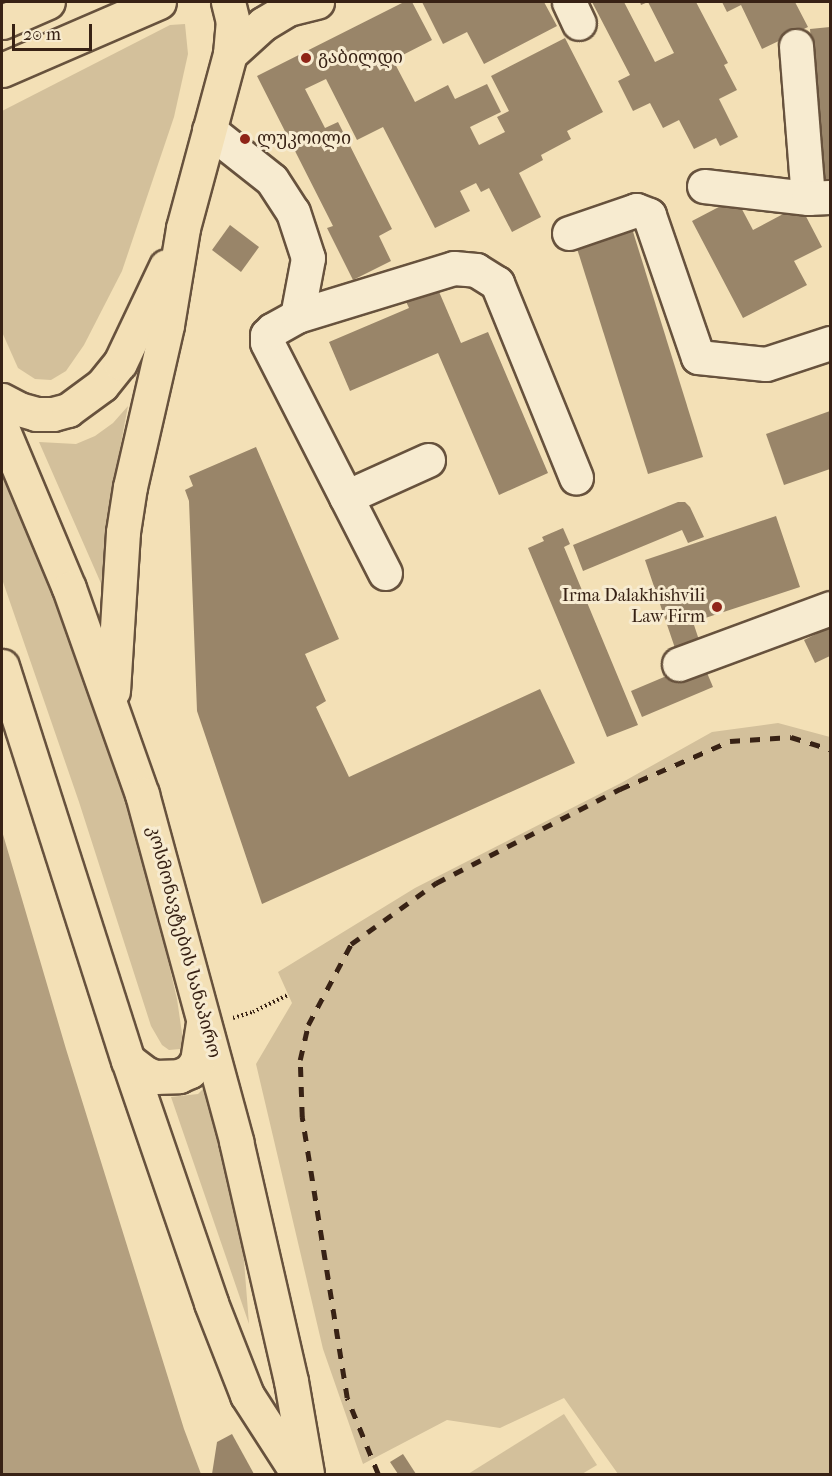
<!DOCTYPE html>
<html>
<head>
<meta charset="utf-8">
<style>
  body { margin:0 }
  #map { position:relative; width:832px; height:1476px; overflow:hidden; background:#f3e0b6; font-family:"IM FELL French Canon","Noto Serif Georgian",serif }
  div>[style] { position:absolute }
  .green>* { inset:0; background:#d3c09b }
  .water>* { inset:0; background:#b39f7f }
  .building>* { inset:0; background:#998569 }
  .path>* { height:4px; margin-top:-2px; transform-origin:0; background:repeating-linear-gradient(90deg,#382215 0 1.5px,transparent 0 4.5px) }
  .roads { filter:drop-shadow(2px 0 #67523d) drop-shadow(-2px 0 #67523d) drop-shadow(0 2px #67523d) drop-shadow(0 -2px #67523d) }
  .minor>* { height:33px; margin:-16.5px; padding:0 16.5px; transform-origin:16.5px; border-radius:16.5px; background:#f7ebd0 }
  .major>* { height:33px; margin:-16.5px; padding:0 16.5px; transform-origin:16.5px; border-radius:16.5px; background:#f3e0b6 }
  .rail>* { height:4.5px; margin-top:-2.25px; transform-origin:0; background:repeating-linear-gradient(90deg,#382215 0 10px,transparent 0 20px) }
  .dots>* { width:16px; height:16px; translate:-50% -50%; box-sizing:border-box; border:3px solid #f7ebd0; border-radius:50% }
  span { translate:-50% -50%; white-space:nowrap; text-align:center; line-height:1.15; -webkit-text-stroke:6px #f7ebd0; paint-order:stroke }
  .poi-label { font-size:18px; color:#382215 }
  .left { translate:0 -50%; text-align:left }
  .right { translate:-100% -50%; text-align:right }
  .street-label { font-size:18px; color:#382215 }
  .frame { position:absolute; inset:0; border:3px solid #382215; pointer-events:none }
  .scale { position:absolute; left:12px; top:24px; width:80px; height:27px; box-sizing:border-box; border:3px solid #382215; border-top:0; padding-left:8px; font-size:18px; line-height:21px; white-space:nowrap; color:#382215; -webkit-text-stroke:4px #f7ebd0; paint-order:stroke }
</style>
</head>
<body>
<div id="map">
  <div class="green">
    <div style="clip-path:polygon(185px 24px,188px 54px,174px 117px,122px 271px,84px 345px,66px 371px,51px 380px,35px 379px,18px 368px,2px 332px,2px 111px,170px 25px)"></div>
    <div style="clip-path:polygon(128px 406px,110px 501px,103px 588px,39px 442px,76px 444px,95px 436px,113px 423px)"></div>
    <div style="clip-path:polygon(2px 476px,31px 535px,85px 678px,136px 824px,177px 999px,183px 1040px,180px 1049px,169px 1050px,162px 1045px,151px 1026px,79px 802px,2px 579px)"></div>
    <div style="clip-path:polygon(778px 723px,830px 737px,830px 1474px,618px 1474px,564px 1398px,500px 1428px,447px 1420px,363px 1464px,323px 1349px,256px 1064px,292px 1003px,278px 972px,415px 888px,621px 783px,712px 732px)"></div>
    <div style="clip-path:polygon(206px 1086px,241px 1223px,249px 1324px,171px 1097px,198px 1094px)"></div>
    <div style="clip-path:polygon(564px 1414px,597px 1465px,582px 1474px,468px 1474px)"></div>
  </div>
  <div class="water">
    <div style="clip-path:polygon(2px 831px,66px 1049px,184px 1429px,201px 1474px,2px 1474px)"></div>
  </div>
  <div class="building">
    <div style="clip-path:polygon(404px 2px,412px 2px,432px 40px,393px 60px,415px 102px,448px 85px,455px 99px,487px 84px,501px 112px,470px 127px,479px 145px,505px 132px,497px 117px,509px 111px,491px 76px,565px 38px,603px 112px,567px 131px,571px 139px,541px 155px,543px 160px,519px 173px,541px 217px,512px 232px,489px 188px,481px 192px,476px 183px,460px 191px,470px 211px,435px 228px,383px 127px,357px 140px,326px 79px,305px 89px,325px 128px,338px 122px,392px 229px,379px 236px,391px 261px,353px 280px,327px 228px,333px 226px,257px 76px)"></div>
    <div style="clip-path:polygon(422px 2px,544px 2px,557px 26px,484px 64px,467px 32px,443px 44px)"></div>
    <div style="clip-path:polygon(592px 2px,624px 2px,655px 62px,674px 53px,648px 2px,641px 5px,640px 2px,696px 2px,728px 63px,724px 65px,737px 90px,719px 99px,738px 137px,720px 146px,716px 138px,694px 149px,679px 120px,663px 128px,650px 103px,633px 111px,618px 81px,630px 75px)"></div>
    <div style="clip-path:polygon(722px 2px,795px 2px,808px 27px,762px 49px,741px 5px,727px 12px)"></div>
    <div style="clip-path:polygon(830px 27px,830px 181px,824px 181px,810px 29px)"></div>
    <div style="clip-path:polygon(736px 198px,753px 230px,800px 205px,822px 247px,794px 261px,807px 285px,743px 318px,692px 221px)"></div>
    <div style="clip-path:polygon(630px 222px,703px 457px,648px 474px,574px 239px)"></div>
    <div style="clip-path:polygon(230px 225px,259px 247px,241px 272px,212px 250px)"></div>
    <div style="clip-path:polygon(434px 280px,461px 343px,488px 332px,548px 473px,499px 495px,438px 353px,350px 391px,329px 342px,409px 308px,402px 293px)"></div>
    <div style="clip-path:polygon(830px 411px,830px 469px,784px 485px,766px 434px)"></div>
    <div style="clip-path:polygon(256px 447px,339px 639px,305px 654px,326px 701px,316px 707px,349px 777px,540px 689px,575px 763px,262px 904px,197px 711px,189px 501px,185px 490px,193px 486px,189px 476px)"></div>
    <div style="clip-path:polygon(678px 502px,685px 502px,690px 507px,704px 537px,688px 543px,682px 530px,583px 571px,573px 545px)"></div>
    <div style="clip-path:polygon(776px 516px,800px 587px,693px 622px,701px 646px,677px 654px,645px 560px)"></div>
    <div style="clip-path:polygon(563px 528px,570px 544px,564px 547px,638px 725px,607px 737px,528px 548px,544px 541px,542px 537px)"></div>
    <div style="clip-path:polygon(830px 627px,830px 656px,815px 663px,804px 640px)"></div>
    <div style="clip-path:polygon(702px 661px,713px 687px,642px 717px,631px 691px)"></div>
    <div style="clip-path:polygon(232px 1434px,254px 1474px,212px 1474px,217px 1442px)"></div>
    <div style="clip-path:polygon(403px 1454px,416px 1474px,398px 1474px,390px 1462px)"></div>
  </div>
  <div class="path">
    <div style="left:233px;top:1018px;width:21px;rotate:-17deg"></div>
    <div style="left:253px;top:1012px;width:39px;rotate:-26deg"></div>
  </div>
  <div class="roads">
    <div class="minor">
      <div style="left:569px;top:2px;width:23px;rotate:65deg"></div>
      <div style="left:796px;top:46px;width:152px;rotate:85.5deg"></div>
      <div style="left:209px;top:130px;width:80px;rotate:38.4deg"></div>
      <div style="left:272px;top:180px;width:38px;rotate:57deg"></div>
      <div style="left:293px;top:212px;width:48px;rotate:71.9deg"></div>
      <div style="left:308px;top:258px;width:59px;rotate:100.7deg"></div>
      <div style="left:704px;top:186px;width:105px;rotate:6.6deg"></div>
      <div style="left:808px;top:198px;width:21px;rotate:-3deg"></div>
      <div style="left:569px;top:233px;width:71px;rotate:-18.9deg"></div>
      <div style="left:636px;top:210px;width:14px;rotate:21deg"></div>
      <div style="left:649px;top:215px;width:150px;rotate:71deg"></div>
      <div style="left:698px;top:357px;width:68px;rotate:5.9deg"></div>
      <div style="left:766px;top:364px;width:67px;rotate:-18.2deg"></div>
      <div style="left:346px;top:497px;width:90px;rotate:-24.3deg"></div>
      <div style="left:385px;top:573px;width:259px;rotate:-117.1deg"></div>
      <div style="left:267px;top:342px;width:7px;rotate:-90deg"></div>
      <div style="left:267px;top:335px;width:7px;rotate:-45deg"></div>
      <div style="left:272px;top:330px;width:29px;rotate:-29deg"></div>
      <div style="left:297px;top:316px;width:164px;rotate:-17deg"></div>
      <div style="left:454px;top:268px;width:22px;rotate:5deg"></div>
      <div style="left:476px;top:270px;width:25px;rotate:32deg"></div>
      <div style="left:497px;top:283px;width:210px;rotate:67.9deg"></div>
      <div style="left:679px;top:664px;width:161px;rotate:-20.3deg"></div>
    </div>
    <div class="major">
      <div style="left:2px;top:22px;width:50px;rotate:-23.5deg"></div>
      <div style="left:230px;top:54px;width:45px;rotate:-42.3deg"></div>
      <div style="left:263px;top:24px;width:29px;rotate:-31deg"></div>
      <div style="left:288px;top:9px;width:30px;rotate:-14deg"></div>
      <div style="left:2px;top:70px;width:171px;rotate:-23.4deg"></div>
      <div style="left:2px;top:400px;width:19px;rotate:28deg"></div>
      <div style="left:19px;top:409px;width:18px;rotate:16deg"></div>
      <div style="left:36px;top:414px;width:17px"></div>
      <div style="left:53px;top:414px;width:16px;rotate:-15deg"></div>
      <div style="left:68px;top:410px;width:42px;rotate:-36.3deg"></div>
      <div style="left:102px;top:385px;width:28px;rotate:-51deg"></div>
      <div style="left:120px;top:363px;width:107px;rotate:-64.6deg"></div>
      <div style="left:2px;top:428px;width:173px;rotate:67.3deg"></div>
      <div style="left:69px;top:588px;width:219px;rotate:70.5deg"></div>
      <div style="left:142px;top:794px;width:360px;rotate:74.8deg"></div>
      <div style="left:236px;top:1141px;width:246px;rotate:77.1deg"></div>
      <div style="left:291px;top:1381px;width:94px;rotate:80.2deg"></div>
      <div style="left:2px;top:666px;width:414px;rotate:72.3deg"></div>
      <div style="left:128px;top:1060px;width:257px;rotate:71.1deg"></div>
      <div style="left:211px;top:1303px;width:99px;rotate:68.6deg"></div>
      <div style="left:247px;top:1395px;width:94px;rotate:57.2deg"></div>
      <div style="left:113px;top:691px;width:159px;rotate:-86.4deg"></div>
      <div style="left:123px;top:532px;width:46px;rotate:-81.2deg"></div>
      <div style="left:130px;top:487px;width:166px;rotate:-77.1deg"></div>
      <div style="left:167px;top:325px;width:98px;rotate:-80.6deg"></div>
      <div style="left:183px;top:228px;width:180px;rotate:-74.9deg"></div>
      <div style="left:230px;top:54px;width:32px;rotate:-85deg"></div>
      <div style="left:233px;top:22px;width:21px;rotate:-104deg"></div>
      <div style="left:128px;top:1060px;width:21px;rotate:37deg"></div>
      <div style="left:145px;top:1073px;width:11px;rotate:22deg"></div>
      <div style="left:155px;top:1077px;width:24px;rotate:-2deg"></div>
      <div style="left:179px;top:1076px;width:12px;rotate:-24deg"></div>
      <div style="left:190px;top:1071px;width:12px;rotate:-55deg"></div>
      <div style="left:197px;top:1061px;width:37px;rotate:-81deg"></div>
    </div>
  </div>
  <div class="rail">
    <div style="left:378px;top:1474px;width:82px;rotate:-112.2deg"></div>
    <div style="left:347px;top:1398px;width:285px;rotate:-99.1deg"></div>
    <div style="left:302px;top:1117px;width:57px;rotate:-92deg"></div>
    <div style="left:300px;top:1060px;width:36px;rotate:-77deg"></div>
    <div style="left:308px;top:1025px;width:92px;rotate:-62deg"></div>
    <div style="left:351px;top:944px;width:105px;rotate:-35.7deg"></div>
    <div style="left:436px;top:883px;width:207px;rotate:-27.1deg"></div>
    <div style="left:620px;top:789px;width:120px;rotate:-23.6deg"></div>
    <div style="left:730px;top:741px;width:61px;rotate:-3.8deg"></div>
    <div style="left:791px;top:737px;width:41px;rotate:17.1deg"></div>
  </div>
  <div class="dots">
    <div style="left:306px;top:58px;background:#8f2418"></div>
    <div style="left:245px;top:139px;background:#8f2418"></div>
    <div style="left:717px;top:607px;background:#8f2418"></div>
  </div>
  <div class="poi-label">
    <span class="left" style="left:318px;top:58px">გაბილდი</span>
    <span class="left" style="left:257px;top:139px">ლუკოილი</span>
    <span class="right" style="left:705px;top:607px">Irma Dalakhishvili<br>Law Firm</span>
  </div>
  <div class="street-label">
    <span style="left:183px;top:942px;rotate:75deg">კოსმონავტების სანაპირო</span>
  </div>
  <div class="frame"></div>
  <div class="scale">20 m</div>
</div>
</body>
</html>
